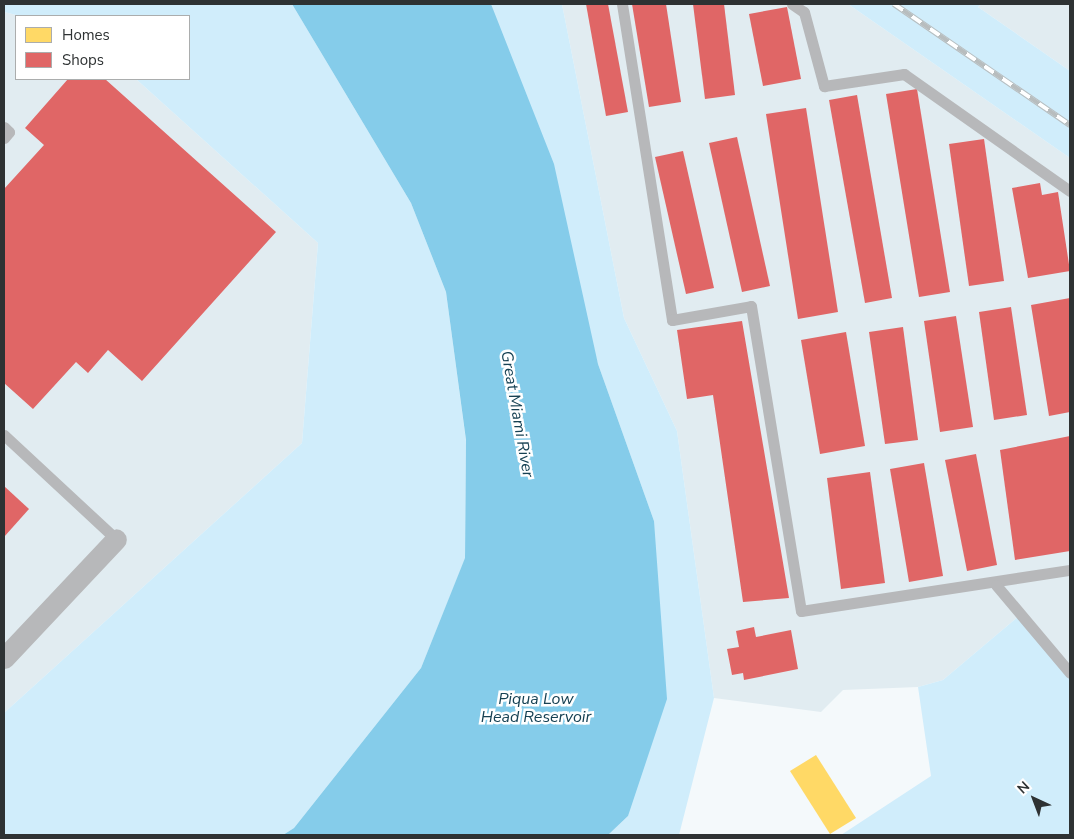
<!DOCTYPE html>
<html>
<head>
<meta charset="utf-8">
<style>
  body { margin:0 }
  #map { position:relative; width:1074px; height:839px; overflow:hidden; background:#f4f9fb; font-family:"Nunito Sans",sans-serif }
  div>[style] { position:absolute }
  .built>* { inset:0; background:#e1ecf1 }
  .green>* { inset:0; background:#d0edfb }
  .water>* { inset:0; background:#85ccea }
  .homes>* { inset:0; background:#ffd966 }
  .shops>* { inset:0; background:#e06666 }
  .lane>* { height:11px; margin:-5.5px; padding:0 5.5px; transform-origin:5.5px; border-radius:5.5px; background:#b7b8ba }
  .street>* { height:21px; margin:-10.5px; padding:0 10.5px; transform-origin:10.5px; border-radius:10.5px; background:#b7b8ba }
  .rail>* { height:5.5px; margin-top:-2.75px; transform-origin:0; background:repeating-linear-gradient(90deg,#fff 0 11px,#b8bdbe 0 22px); box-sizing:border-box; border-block:1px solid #b8bdbe }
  span { translate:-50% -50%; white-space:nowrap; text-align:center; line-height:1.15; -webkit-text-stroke:5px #fff; paint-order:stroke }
  .water-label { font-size:16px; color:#164153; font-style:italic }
  .frame { position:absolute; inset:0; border:5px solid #2e3233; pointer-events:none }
  .legend { position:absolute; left:15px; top:15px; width:175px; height:65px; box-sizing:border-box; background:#fff; border:1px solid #abadad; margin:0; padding:6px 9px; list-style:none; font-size:15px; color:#2e3233 }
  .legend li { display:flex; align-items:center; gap:10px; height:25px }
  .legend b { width:25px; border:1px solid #abadad }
  .north { position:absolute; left:1009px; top:774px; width:50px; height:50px; -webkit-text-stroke:4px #fff; paint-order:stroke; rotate:317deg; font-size:14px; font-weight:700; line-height:20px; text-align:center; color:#2e3233 }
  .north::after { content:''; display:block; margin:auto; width:18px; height:22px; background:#2e3233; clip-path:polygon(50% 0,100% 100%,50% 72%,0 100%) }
</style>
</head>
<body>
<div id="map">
  <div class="built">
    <div style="clip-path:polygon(562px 4px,848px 4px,1070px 158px,1070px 673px,1019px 616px,943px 680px,918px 687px,843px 690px,821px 712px,714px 698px,677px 431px,624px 318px)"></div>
    <div style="clip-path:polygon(981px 4px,1070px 4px,1070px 71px,978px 7px)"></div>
    <div style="clip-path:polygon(4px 12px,20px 16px,16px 16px,16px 79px,136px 79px,318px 243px,302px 443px,4px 713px)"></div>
  </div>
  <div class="green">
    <div style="clip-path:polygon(4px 4px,292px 4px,411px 203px,446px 292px,466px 441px,465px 559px,421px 668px,294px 828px,283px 835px,4px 835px,4px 713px,302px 443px,318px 243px,136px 79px,189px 79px,189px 16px,20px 16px,4px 12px)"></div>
    <div style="clip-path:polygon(491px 4px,562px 4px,624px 318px,677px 431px,714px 698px,679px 835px,608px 835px,628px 816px,654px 521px,598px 364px)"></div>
    <div style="clip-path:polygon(848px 4px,981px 4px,978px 7px,1070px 71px,1070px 158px)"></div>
    <div style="clip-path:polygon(1019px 616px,1070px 673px,1070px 835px,841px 835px,931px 776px,918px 687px,943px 680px)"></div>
  </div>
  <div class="water">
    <div style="clip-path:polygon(292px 4px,491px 4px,554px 164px,598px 364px,654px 521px,667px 699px,628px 816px,608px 835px,283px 835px,294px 828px,421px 668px,465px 558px,466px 440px,446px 292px,411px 203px)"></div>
  </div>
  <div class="homes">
    <div style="clip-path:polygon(816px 755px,856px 818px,830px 834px,790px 771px)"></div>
  </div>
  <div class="shops">
    <div style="clip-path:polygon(586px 4px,608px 4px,628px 112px,606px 116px)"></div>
    <div style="clip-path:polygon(632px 4px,666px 4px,681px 102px,649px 107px)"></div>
    <div style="clip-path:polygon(693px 4px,724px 4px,735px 95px,705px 99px)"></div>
    <div style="clip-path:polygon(787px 7px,801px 79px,763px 86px,749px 14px)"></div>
    <div style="clip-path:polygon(68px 79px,105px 79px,276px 232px,142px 381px,108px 350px,88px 373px,76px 362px,33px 409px,4px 383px,4px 189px,44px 145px,25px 128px)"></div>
    <div style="clip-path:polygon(917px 89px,950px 292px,919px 297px,886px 94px)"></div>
    <div style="clip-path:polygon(857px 95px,892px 298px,865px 303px,829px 100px)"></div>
    <div style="clip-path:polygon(806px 108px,838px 312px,798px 319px,766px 114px)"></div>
    <div style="clip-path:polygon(737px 137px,770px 286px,742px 292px,709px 143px)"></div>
    <div style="clip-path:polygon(984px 139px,1004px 281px,969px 286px,949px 144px)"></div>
    <div style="clip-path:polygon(683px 151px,714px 288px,686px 294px,655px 157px)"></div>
    <div style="clip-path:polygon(1040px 183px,1042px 195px,1058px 192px,1070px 271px,1028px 278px,1012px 188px)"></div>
    <div style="clip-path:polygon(1070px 298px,1070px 412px,1049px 416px,1031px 305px)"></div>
    <div style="clip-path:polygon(1011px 307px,1027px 415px,994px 420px,979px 312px)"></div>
    <div style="clip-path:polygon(956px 316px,973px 427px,940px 432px,924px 321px)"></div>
    <div style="clip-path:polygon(742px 321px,789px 598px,743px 602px,713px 395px,687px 399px,677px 330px)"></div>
    <div style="clip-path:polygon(903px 327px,918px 440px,885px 444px,869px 332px)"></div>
    <div style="clip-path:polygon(846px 332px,865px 446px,820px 454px,801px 340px)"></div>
    <div style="clip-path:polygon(1070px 436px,1070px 551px,1015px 560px,1000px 450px)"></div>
    <div style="clip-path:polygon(976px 454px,997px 565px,967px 571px,945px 460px)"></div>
    <div style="clip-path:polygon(924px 463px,943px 576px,909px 582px,890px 469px)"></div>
    <div style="clip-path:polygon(870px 472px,885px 583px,841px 589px,827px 478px)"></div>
    <div style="clip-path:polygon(4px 486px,29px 509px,4px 537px)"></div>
    <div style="clip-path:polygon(754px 627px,756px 637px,791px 630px,798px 669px,744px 680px,743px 673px,732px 675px,727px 649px,739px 647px,736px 631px)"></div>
  </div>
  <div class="lane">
    <div style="left:622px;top:4px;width:320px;rotate:81deg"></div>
    <div style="left:672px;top:320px;width:80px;rotate:-10deg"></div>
    <div style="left:751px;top:306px;width:309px;rotate:80.7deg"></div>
    <div style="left:801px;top:611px;width:272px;rotate:-8.7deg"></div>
    <div style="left:792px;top:4px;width:14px;rotate:34deg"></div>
    <div style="left:804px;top:12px;width:77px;rotate:74.9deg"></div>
    <div style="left:824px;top:86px;width:81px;rotate:-8.5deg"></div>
    <div style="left:904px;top:74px;width:203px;rotate:35.2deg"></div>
    <div style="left:4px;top:127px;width:7px;rotate:45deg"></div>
    <div style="left:9px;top:132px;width:8px;rotate:130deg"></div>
    <div style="left:4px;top:435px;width:153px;rotate:42.9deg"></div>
    <div style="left:996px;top:585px;width:115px;rotate:49.9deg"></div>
  </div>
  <div class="street">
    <div style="left:4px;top:658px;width:163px;rotate:-46.7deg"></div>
  </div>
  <div class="rail">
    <div style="left:894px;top:4px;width:214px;rotate:34.5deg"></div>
  </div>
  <div class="water-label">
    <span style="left:517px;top:414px;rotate:80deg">Great Miami River</span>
    <span style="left:536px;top:708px">Piqua Low<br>Head Reservoir</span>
  </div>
  <div class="frame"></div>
  <ul class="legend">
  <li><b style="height:14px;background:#ffd966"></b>Homes</li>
  <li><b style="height:14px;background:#e06666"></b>Shops</li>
  </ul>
  <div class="north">N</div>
</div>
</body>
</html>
